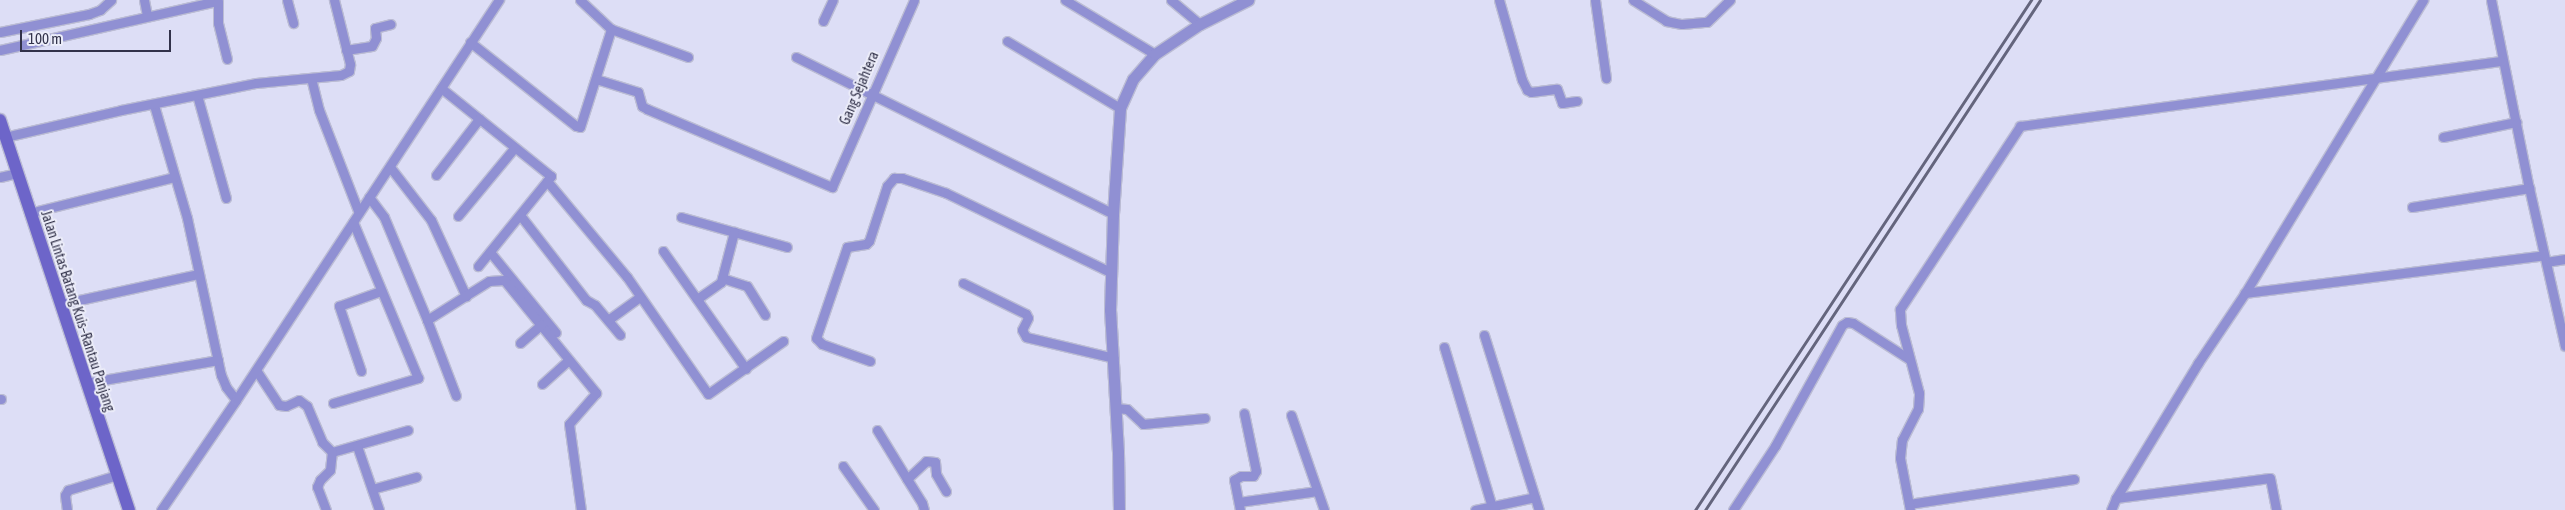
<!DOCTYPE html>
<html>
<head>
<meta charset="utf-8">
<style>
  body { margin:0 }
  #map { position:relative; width:2565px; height:510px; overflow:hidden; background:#dddef6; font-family:"Asap Condensed",sans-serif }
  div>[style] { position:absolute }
  .roads { filter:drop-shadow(1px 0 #bbbcd4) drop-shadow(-1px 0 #bbbcd4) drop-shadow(0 1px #bbbcd4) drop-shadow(0 -1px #bbbcd4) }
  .minor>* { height:9px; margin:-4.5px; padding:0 4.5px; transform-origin:4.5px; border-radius:4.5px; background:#9090d3 }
  .tertiary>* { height:11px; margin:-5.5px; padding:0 5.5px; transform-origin:5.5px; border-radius:5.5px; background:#9090d3 }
  .secondary>* { height:12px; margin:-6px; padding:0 6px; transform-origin:6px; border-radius:6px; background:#6d65c9 }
  .rail>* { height:3px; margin:-1.5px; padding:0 1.5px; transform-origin:1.5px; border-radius:1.5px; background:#64657d }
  span { translate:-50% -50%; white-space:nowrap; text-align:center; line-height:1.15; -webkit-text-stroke:4px #ecedf9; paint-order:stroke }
  .street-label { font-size:14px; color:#32324a }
  .scale { position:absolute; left:20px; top:30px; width:151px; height:22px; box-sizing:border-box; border:2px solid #32324a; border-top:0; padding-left:6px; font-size:15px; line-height:18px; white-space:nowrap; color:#32324a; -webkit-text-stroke:4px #ecedf9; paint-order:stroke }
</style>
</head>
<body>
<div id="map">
  <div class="roads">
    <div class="minor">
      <div style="left:144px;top:0;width:16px;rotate:79deg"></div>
      <div style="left:287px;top:0;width:24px;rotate:75deg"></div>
      <div style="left:580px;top:0;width:42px;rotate:43.1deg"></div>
      <div style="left:611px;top:29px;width:82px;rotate:20deg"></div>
      <div style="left:1065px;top:0;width:105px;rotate:31deg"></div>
      <div style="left:1171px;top:0;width:38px;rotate:40deg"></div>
      <div style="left:1499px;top:0;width:83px;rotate:74deg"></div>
      <div style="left:1522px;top:80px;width:11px;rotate:63deg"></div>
      <div style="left:1527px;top:90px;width:4px;rotate:27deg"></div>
      <div style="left:1531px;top:92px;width:26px;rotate:-7deg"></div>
      <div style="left:1557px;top:89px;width:15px;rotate:70deg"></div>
      <div style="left:1562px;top:103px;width:15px;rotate:-8deg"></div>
      <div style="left:1595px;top:0;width:79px;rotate:82deg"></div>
      <div style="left:1633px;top:0;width:39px;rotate:32deg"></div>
      <div style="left:1666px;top:21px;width:16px;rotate:11deg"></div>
      <div style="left:1682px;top:24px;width:25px;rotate:-5deg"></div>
      <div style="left:1707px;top:22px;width:32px;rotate:-44deg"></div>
      <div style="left:2491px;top:0;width:192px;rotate:78.6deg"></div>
      <div style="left:2529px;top:188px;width:162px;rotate:77.2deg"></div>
      <div style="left:823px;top:21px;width:23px;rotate:-65deg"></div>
      <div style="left:0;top:32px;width:91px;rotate:-11.4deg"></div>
      <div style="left:89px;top:14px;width:12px;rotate:-20deg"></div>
      <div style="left:100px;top:10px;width:15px;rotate:-42deg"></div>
      <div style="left:1007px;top:41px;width:131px;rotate:30.7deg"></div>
      <div style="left:470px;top:42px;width:135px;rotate:38.4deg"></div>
      <div style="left:576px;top:126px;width:4px;rotate:14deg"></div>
      <div style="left:580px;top:127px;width:103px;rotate:-72.4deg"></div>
      <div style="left:0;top:50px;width:223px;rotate:-12.7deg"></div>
      <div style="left:218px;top:1px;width:22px;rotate:90deg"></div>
      <div style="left:218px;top:23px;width:37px;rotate:76deg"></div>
      <div style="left:346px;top:50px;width:26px;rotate:-9deg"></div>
      <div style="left:372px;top:46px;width:9px;rotate:-63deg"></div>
      <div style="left:376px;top:38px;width:10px;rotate:-96deg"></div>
      <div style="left:375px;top:28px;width:16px;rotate:-14deg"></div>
      <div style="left:796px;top:57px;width:354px;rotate:26.3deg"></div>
      <div style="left:311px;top:78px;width:33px;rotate:76deg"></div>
      <div style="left:319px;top:110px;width:110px;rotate:68.8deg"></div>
      <div style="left:596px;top:79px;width:44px;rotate:17.2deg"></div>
      <div style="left:638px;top:92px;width:15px;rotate:74deg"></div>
      <div style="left:642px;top:106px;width:6px;rotate:31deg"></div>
      <div style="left:647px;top:109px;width:201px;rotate:22.9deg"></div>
      <div style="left:832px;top:187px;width:204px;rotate:-66.3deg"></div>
      <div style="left:441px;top:88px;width:141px;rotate:38.7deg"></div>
      <div style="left:551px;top:176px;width:116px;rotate:129deg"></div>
      <div style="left:197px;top:95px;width:107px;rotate:74.3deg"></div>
      <div style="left:154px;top:105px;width:118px;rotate:73.7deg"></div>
      <div style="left:187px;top:218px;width:161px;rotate:77.8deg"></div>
      <div style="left:221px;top:375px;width:13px;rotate:67deg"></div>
      <div style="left:226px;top:387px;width:16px;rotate:52deg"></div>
      <div style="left:5px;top:137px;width:119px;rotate:-13.1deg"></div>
      <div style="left:121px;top:110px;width:138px;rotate:-11.3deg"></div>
      <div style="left:256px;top:83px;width:85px;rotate:-5.4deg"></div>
      <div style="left:341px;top:75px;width:9px;rotate:-27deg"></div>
      <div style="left:349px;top:71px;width:7px;rotate:-82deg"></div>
      <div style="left:350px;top:64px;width:66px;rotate:-104deg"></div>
      <div style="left:2443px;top:137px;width:75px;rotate:-11.6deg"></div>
      <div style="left:390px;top:167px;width:67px;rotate:52.3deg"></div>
      <div style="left:431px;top:220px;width:84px;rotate:65.3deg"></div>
      <div style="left:436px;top:175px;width:71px;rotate:-52.5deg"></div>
      <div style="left:0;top:177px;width:17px;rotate:-13deg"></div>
      <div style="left:547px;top:181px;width:125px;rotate:50.2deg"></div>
      <div style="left:627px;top:277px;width:142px;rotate:55.3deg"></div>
      <div style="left:708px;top:394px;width:92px;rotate:-35.2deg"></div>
      <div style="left:369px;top:197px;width:25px;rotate:53deg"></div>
      <div style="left:384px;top:217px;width:112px;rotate:67.3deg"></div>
      <div style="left:427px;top:320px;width:81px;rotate:69.1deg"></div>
      <div style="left:2412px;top:207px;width:119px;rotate:-9.2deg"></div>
      <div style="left:29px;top:213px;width:150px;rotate:-13.9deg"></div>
      <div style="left:520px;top:215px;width:108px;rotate:52.2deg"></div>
      <div style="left:586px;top:300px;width:10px;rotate:29deg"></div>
      <div style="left:595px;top:305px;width:39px;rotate:50deg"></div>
      <div style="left:458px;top:216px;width:89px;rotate:-50.4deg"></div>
      <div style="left:681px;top:217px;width:110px;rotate:15.8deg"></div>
      <div style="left:663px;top:251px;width:144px;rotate:54.9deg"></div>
      <div style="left:490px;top:252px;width:104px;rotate:50.8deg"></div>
      <div style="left:2546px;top:262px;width:19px;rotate:-9deg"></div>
      <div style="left:722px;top:278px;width:26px;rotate:18deg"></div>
      <div style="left:747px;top:286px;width:34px;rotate:58deg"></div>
      <div style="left:963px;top:283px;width:70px;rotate:26.2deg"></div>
      <div style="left:1026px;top:314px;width:4px;rotate:63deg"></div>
      <div style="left:1028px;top:318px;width:13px;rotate:117deg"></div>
      <div style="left:1022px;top:330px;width:8px;rotate:60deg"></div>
      <div style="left:1026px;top:337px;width:90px;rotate:13.4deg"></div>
      <div style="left:2245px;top:293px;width:343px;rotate:-58.7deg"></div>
      <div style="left:697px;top:299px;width:29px;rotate:-35deg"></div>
      <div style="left:721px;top:282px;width:52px;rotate:-75.4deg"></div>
      <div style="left:61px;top:304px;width:141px;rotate:-12.3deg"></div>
      <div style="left:427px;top:320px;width:73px;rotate:-32.2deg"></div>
      <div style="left:489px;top:281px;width:15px;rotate:-4deg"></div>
      <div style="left:504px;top:280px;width:146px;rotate:50.8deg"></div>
      <div style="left:596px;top:393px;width:41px;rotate:131.1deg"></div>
      <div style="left:569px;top:424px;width:87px;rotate:82.1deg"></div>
      <div style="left:608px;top:320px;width:39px;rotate:-36deg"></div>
      <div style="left:1484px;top:335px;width:183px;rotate:72.6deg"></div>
      <div style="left:520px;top:343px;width:28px;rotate:-41deg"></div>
      <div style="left:1444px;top:347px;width:170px;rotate:73.3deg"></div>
      <div style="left:870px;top:361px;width:51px;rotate:-160.5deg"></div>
      <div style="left:822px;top:344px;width:8px;rotate:-135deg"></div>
      <div style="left:816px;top:338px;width:96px;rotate:-71.2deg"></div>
      <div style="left:847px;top:247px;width:19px;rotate:-9deg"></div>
      <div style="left:866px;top:244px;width:4px;rotate:-45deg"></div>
      <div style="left:869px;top:241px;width:58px;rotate:-71.9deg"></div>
      <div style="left:887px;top:186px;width:11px;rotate:-49deg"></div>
      <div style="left:894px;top:178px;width:8px"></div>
      <div style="left:902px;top:178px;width:46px;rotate:18.8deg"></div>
      <div style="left:946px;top:193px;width:182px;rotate:25.7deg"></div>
      <div style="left:256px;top:370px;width:42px;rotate:56.7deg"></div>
      <div style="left:279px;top:405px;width:7px;rotate:8deg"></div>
      <div style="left:286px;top:406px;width:14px;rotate:-25deg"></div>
      <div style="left:299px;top:400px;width:10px;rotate:37deg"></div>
      <div style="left:307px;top:406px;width:39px;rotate:67deg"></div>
      <div style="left:322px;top:442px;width:14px;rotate:45deg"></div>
      <div style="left:332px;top:452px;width:79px;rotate:-16.1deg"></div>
      <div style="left:361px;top:371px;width:69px;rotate:-108.7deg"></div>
      <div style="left:339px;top:306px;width:45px;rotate:-19.7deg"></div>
      <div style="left:86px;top:383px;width:134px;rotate:-9.9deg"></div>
      <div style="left:542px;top:384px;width:36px;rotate:-42deg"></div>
      <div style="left:0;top:399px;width:1px"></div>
      <div style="left:333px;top:403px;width:89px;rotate:-16.4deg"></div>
      <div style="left:418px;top:378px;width:169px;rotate:-112.6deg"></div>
      <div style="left:1115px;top:408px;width:12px;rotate:5deg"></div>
      <div style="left:1127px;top:409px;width:22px;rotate:43deg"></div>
      <div style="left:1143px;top:424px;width:62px;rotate:-5.5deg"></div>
      <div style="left:1291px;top:415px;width:101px;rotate:70.8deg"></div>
      <div style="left:877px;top:430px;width:57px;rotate:58.5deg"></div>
      <div style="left:357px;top:446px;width:68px;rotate:71deg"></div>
      <div style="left:843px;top:466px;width:54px;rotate:54.8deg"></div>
      <div style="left:372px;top:489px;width:46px;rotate:-15.3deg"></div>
      <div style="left:2116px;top:498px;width:155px;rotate:-7.4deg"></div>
      <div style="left:2270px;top:478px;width:33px;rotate:79deg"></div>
      <div style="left:1239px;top:502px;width:79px;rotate:-8deg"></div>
      <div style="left:1909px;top:504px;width:167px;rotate:-8.6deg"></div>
      <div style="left:67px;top:510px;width:15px;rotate:-98deg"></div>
      <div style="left:65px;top:495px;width:6px;rotate:-59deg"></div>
      <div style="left:68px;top:490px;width:51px;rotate:-17deg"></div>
      <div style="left:161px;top:510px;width:133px;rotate:-55.7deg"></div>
      <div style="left:236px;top:400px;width:479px;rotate:-56.7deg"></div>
      <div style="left:326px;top:510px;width:25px;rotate:-111deg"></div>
      <div style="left:317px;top:487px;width:8px;rotate:-67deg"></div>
      <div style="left:320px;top:480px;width:14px;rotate:-45deg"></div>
      <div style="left:330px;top:470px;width:18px;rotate:-84deg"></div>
      <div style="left:924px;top:510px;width:7px;rotate:-106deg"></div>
      <div style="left:922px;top:503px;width:28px;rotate:-122deg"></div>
      <div style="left:907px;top:479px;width:26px;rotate:-43deg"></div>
      <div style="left:926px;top:461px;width:9px;rotate:6deg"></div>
      <div style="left:935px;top:462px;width:12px;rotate:85deg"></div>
      <div style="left:936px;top:474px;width:20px;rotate:60deg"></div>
      <div style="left:1240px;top:510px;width:31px;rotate:-101deg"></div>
      <div style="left:1234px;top:480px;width:8px;rotate:-30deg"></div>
      <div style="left:1241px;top:476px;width:12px"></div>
      <div style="left:1253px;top:476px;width:6px;rotate:-59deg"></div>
      <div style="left:1256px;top:471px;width:59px;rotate:-101.7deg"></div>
      <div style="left:1475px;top:510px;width:61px;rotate:-12.2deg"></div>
      <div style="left:1733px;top:510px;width:77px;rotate:-56.7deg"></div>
      <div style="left:1775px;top:446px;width:138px;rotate:-61deg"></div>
      <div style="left:1842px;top:325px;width:6px;rotate:-31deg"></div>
      <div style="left:1847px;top:322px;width:6px;rotate:9deg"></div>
      <div style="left:1853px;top:323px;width:67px;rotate:32.7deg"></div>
      <div style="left:1910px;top:510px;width:53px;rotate:-100.9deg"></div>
      <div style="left:1900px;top:458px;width:18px;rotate:-84deg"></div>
      <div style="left:1902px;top:440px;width:35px;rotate:-63deg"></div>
      <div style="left:1918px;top:409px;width:16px;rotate:-86deg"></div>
      <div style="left:1919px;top:393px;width:70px;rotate:-104.8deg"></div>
      <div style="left:1901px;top:325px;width:16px;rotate:-94deg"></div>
      <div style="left:1900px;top:309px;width:219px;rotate:-56.7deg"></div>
      <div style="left:2020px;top:126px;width:486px;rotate:-7.7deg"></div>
      <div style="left:2111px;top:510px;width:13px;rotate:-67deg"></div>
      <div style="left:2116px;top:498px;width:158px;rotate:-58.7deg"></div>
      <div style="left:2198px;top:363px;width:84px;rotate:-56.1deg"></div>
      <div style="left:2245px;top:293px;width:301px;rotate:-7.2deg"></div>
    </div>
    <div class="tertiary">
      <div style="left:1119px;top:510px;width:58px;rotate:-91deg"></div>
      <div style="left:1118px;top:452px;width:142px;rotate:-93.2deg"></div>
      <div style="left:1110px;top:310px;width:96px;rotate:-88.2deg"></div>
      <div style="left:1113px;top:214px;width:106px;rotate:-86.2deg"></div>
      <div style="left:1120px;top:108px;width:32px;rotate:-66deg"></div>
      <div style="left:1133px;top:79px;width:33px;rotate:-49deg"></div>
      <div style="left:1155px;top:54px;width:54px;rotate:-33.7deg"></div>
      <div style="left:1200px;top:24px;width:54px;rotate:-26.6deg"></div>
    </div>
    <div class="secondary">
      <div style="left:0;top:120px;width:411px;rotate:71.7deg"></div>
    </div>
  </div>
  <div class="rail">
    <div style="left:1695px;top:510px;width:611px;rotate:-56.62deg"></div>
    <div style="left:1705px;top:510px;width:610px;rotate:-56.7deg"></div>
  </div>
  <div class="street-label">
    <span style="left:859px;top:88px;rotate:-67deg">Gang Sejahtera</span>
    <span style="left:78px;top:311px;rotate:72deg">Jalan Lintas Batang Kuis–Rantau Panjang</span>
  </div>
  <div class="scale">100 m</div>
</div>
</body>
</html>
